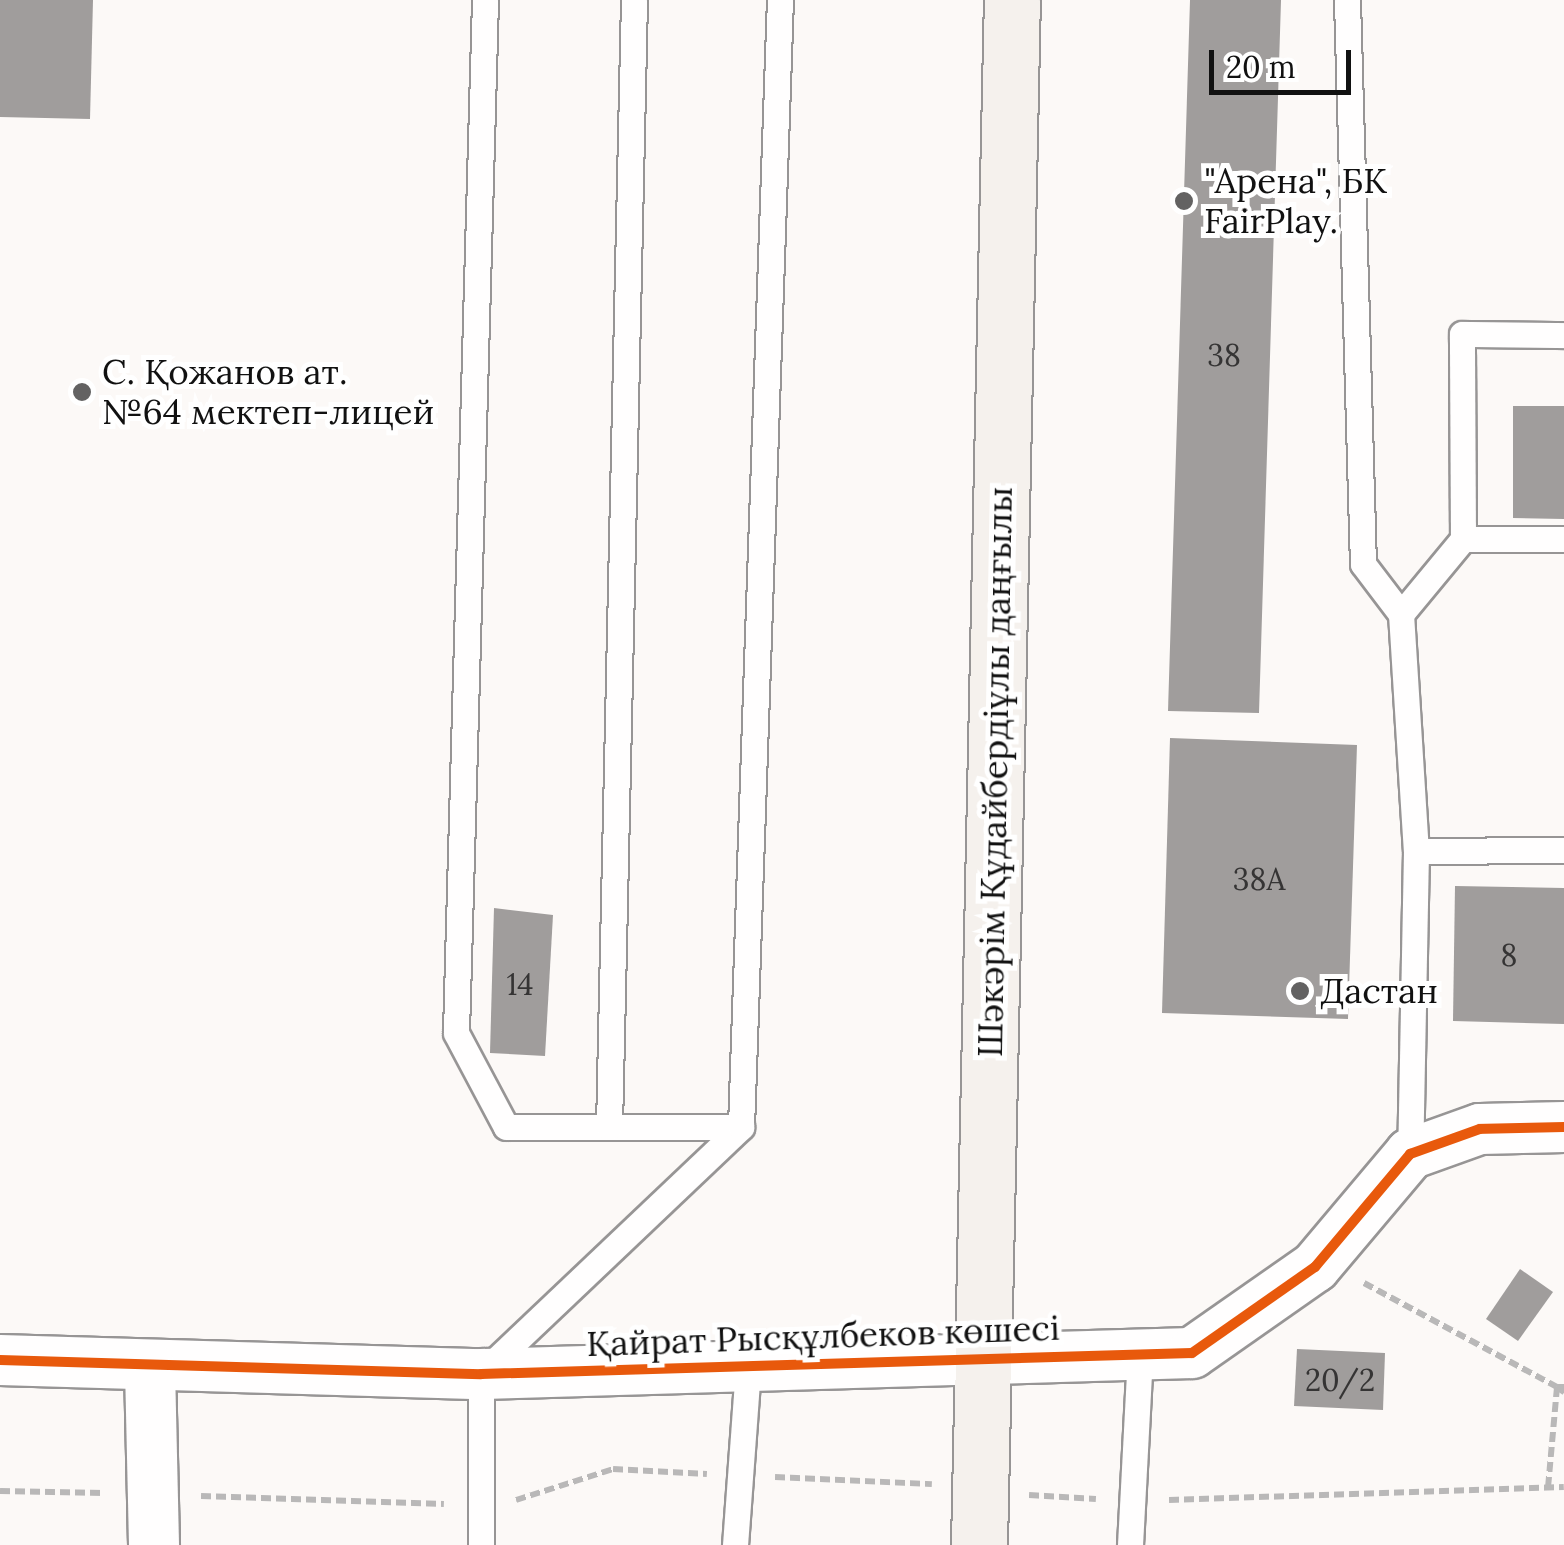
<!DOCTYPE html>
<html>
<head>
<meta charset="utf-8">
<style>
  body { margin:0 }
  #map { position:relative; width:1564px; height:1545px; overflow:hidden; background:#fcf9f7; font-family:Lora,serif }
  div>[style] { position:absolute }
  .building>* { inset:0; background:#a09d9c }
  .path>* { height:6px; margin-top:-3px; transform-origin:0; background:repeating-linear-gradient(90deg,#b9b8b8 0 10px,transparent 0 15px) }
  .roads { filter:drop-shadow(2px 0 #979595) drop-shadow(-2px 0 #979595) drop-shadow(0 2px #979595) drop-shadow(0 -2px #979595) }
  .service>* { height:25px; margin:-12.5px; padding:0 12.5px; transform-origin:12.5px; border-radius:12.5px; background:#fffefe }
  .minor>* { height:50px; margin:-25px; padding:0 25px; transform-origin:25px; border-radius:25px; background:#fffefe }
  .secondary>* { height:55px; margin:-27.5px; padding:0 27.5px; transform-origin:27.5px; border-radius:27.5px; background:#f5f1ed }
  .cycleway>* { height:10px; margin:-5px; padding:0 5px; transform-origin:5px; border-radius:5px; background:#e8590c }
  .dots>* { width:28px; height:28px; translate:-50% -50%; box-sizing:border-box; border:5px solid #fff; border-radius:50% }
  span { translate:-50% -50%; white-space:nowrap; text-align:center; line-height:1.15; -webkit-text-stroke:10px #fff; paint-order:stroke }
  .number-label { font-size:30px; color:#353434 }
  .number-label span { -webkit-text-stroke-width:0 }
  .poi-label { font-size:35px; color:#111 }
  .left { translate:0 -50%; text-align:left }
  .street-label { font-size:35px; color:#111 }
  .scale { position:absolute; left:1209px; top:50px; width:142px; height:45px; box-sizing:border-box; border:5px solid #111; border-top:0; padding-left:12px; font-size:30px; line-height:35px; white-space:nowrap; color:#111; -webkit-text-stroke:8px #fff; paint-order:stroke }
</style>
</head>
<body>
<div id="map">
  <div class="building">
    <div style="clip-path:polygon(0 0,93px 0,90px 119px,0 117px)"></div>
    <div style="clip-path:polygon(1190px 0,1281px 0,1259px 713px,1168px 711px)"></div>
    <div style="clip-path:polygon(1513px 406px,1564px 406px,1564px 519px,1513px 518px)"></div>
    <div style="clip-path:polygon(1170px 738px,1357px 745px,1348px 1019px,1162px 1013px)"></div>
    <div style="clip-path:polygon(1455px 886px,1564px 888px,1564px 1024px,1453px 1021px)"></div>
    <div style="clip-path:polygon(494px 908px,553px 915px,545px 1056px,490px 1053px)"></div>
    <div style="clip-path:polygon(1520px 1269px,1553px 1292px,1518px 1341px,1486px 1319px)"></div>
    <div style="clip-path:polygon(1297px 1349px,1385px 1353px,1383px 1410px,1294px 1406px)"></div>
  </div>
  <div class="path">
    <div style="left:1364px;top:1283px;width:219px;rotate:28.3deg"></div>
    <div style="left:1557px;top:1387px;width:100px;rotate:95.1deg"></div>
    <div style="left:1564px;top:1387px;width:7px;rotate:180deg"></div>
    <div style="left:1557px;top:1387px;width:9px;rotate:36deg"></div>
    <div style="left:775px;top:1477px;width:157px;rotate:2.6deg"></div>
    <div style="left:0;top:1491px;width:104px;rotate:1.1deg"></div>
    <div style="left:1029px;top:1495px;width:67px;rotate:3.4deg"></div>
    <div style="left:201px;top:1496px;width:243px;rotate:1.9deg"></div>
    <div style="left:516px;top:1500px;width:102px;rotate:-17.7deg"></div>
    <div style="left:613px;top:1469px;width:94px;rotate:3deg"></div>
    <div style="left:1169px;top:1500px;width:395px;rotate:-1.9deg"></div>
  </div>
  <div class="roads">
    <div class="service">
      <div style="left:485px;top:0;width:1033px;rotate:91.61deg"></div>
      <div style="left:456px;top:1033px;width:106px;rotate:62deg"></div>
      <div style="left:506px;top:1127px;width:235px"></div>
      <div style="left:1347px;top:0;width:564px;rotate:88.38deg"></div>
      <div style="left:1363px;top:564px;width:63px;rotate:52.8deg"></div>
      <div style="left:1401px;top:614px;width:237px;rotate:86.4deg"></div>
      <div style="left:1416px;top:851px;width:303px;rotate:91.1deg"></div>
      <div style="left:1463px;top:539px;width:101px"></div>
      <div style="left:1401px;top:614px;width:97px;rotate:-50.4deg"></div>
      <div style="left:1463px;top:539px;width:205px;rotate:-90.3deg"></div>
      <div style="left:1462px;top:334px;width:102px;rotate:0.6deg"></div>
      <div style="left:1416px;top:851px;width:148px;rotate:-0.4deg"></div>
      <div style="left:609px;top:1127px;width:1127px;rotate:-88.73deg"></div>
      <div style="left:481px;top:1545px;width:171px;rotate:-90deg"></div>
      <div style="left:481px;top:1374px;width:359px;rotate:-43.5deg"></div>
      <div style="left:741px;top:1127px;width:1128px;rotate:-88.02deg"></div>
      <div style="left:735px;top:1545px;width:177px;rotate:-85.8deg"></div>
      <div style="left:1130px;top:1545px;width:190px;rotate:-87deg"></div>
    </div>
    <div class="minor">
      <div style="left:0;top:1360px;width:481px;rotate:1.7deg"></div>
      <div style="left:481px;top:1374px;width:711px;rotate:-1.69deg"></div>
      <div style="left:1192px;top:1353px;width:150px;rotate:-35deg"></div>
      <div style="left:1315px;top:1267px;width:148px;rotate:-49.9deg"></div>
      <div style="left:1410px;top:1154px;width:74px;rotate:-19.7deg"></div>
      <div style="left:1480px;top:1129px;width:84px;rotate:-1.4deg"></div>
      <div style="left:150px;top:1368px;width:177px;rotate:88.7deg"></div>
    </div>
    <div class="secondary">
      <div style="left:979px;top:1545px;width:1545px;rotate:-88.78deg"></div>
    </div>
  </div>
  <div class="cycleway">
    <div style="left:0;top:1360px;width:481px;rotate:1.7deg"></div>
    <div style="left:481px;top:1374px;width:711px;rotate:-1.69deg"></div>
    <div style="left:1192px;top:1353px;width:150px;rotate:-35deg"></div>
    <div style="left:1315px;top:1267px;width:148px;rotate:-49.9deg"></div>
    <div style="left:1410px;top:1154px;width:74px;rotate:-19.7deg"></div>
    <div style="left:1480px;top:1129px;width:84px;rotate:-1.4deg"></div>
  </div>
  <div class="dots">
    <div style="left:1184px;top:201px;background:#636262"></div>
    <div style="left:82px;top:392px;background:#636262"></div>
    <div style="left:1300px;top:991px;background:#636262"></div>
  </div>
  <div class="number-label">
    <span style="left:1224px;top:355px">38</span>
    <span style="left:1259px;top:879px">38А</span>
    <span style="left:1509px;top:955px">8</span>
    <span style="left:520px;top:984px">14</span>
    <span style="left:1340px;top:1380px">20/2</span>
  </div>
  <div class="poi-label">
    <span class="left" style="left:1204px;top:201px">"Арена", БК<br>FairPlay.</span>
    <span class="left" style="left:102px;top:392px">С. Қожанов ат.<br>№64 мектеп-лицей</span>
    <span class="left" style="left:1320px;top:991px">Дастан</span>
  </div>
  <div class="street-label">
    <span style="left:995px;top:772px;rotate:-89deg">Шәкәрім Құдайбердіұлы даңғылы</span>
    <span style="left:823px;top:1336px;rotate:-2deg">Қайрат Рысқұлбеков көшесі</span>
  </div>
  <div class="scale">20 m</div>
</div>
</body>
</html>
